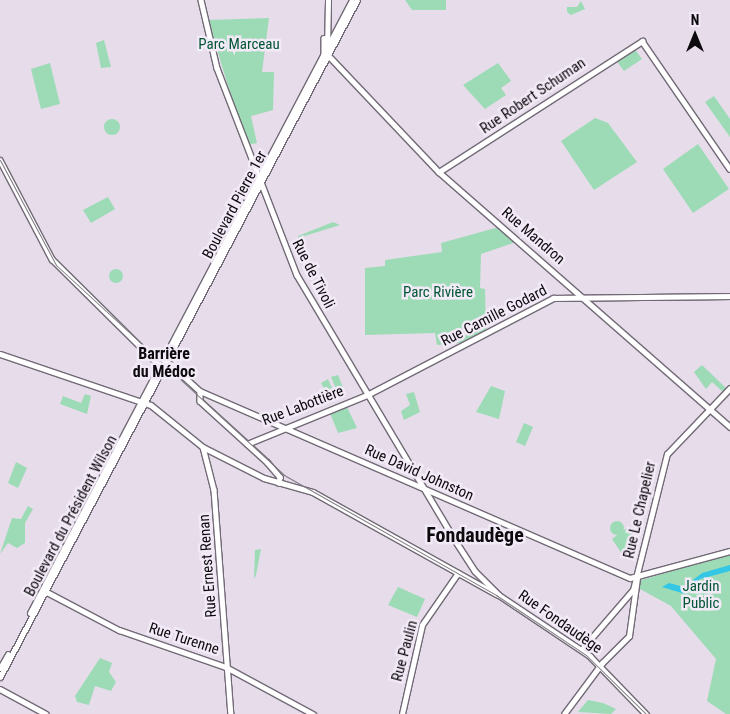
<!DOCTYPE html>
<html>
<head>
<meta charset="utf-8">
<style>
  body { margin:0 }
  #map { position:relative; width:730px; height:714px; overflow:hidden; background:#e6dcea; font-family:"Roboto Condensed",sans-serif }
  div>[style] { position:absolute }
  .green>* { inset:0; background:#9ddbb6 }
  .round { border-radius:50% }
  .water>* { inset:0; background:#33c7e5 }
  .roads { filter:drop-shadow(1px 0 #726a76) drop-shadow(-1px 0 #726a76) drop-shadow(0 1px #726a76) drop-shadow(0 -1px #726a76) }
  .secondary>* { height:4.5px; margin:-2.25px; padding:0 2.25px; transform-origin:2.25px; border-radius:2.25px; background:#fff }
  .primary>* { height:5px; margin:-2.5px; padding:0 2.5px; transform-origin:2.5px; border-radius:2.5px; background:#fff }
  .tram>* { height:1px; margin:-0.5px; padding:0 0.5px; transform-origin:0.5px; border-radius:0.5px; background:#7f7982 }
  span { translate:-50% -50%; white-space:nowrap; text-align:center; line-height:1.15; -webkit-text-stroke:5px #f3eaf7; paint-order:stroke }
  .park-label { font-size:15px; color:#053 }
  .street-label { font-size:15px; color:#0d0a0e }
  .neighbourhood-label { font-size:16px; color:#0d0a0e; font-weight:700 }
  .district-label { font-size:20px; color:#0d0a0e; font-weight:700 }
  .north { position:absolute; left:670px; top:10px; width:50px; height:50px; -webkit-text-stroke:4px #f3eaf7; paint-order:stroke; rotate:0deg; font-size:14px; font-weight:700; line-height:20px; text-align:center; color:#0d0a0e }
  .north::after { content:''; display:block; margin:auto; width:18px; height:22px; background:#0d0a0e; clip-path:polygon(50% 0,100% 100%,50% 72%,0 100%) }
</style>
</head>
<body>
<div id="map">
  <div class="green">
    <div style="clip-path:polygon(405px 0,446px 0,446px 10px,412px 10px)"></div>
    <div style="clip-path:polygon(581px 1px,585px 9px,571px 15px,567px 12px,567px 7px,577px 7px)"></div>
    <div style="clip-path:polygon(269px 18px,262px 72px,274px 72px,273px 110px,251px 116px,257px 143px,246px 145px,208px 20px)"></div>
    <div style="clip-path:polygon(104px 40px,111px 67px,101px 68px,96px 43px)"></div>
    <div style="clip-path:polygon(634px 48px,642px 59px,624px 71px,615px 59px)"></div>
    <div style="clip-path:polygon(50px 63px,60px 104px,41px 109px,31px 69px)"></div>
    <div style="clip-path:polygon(498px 63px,511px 81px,501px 88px,506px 95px,485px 109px,463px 85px)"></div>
    <div style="clip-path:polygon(714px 96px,730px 119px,730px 137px,705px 102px)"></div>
    <div style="clip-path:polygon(595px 118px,608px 123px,637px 162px,594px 190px,561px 141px)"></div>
    <div class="round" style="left:104px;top:119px;width:16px;height:16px"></div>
    <div style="clip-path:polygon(698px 144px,729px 189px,693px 213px,663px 169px)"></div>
    <div style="clip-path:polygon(108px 197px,115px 209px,91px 223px,83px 210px)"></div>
    <div style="clip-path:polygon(333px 222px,340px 225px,298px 238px,298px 236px)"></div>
    <div style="clip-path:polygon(499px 227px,516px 242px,481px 254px,480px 288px,485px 289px,486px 330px,461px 343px,437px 345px,435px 333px,365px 335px,365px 268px,385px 266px,385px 260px,442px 252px,441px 243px)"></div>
    <div class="round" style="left:109px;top:269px;width:14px;height:14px"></div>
    <div style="clip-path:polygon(702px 365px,726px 388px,723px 392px,712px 382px,706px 389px,703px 385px,694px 372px)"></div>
    <div style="clip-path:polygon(338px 375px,345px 392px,339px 396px,331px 377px)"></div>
    <div style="clip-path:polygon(328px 379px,336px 397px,330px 399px,321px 383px)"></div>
    <div style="clip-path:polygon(491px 386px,505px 391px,499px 419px,476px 412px)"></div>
    <div style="clip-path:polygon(414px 392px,420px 412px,404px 420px,401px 411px,410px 405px,406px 394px)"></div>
    <div style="clip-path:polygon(85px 394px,91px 396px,87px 414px,60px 404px,63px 396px,81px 403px)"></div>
    <div style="clip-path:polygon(347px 407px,357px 428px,338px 433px,330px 413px)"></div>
    <div style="clip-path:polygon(524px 423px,533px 427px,525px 446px,516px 442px)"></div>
    <div style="clip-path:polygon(16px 462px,27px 468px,18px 488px,8px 483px)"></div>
    <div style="clip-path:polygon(28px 506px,33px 509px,25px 523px,25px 543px,17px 548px,8px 543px,0 554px,12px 518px,21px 519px)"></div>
    <div class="round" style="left:610px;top:521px;width:14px;height:14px"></div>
    <div style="clip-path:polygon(628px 527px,636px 537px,629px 542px,635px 549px,624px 557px,612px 539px)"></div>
    <div style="clip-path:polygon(261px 549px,256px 575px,254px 579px,255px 550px)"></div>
    <div style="clip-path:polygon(730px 554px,730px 714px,726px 714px,707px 701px,716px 659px,671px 606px,640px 589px,638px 581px)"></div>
    <div style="clip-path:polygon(398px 587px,425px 599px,417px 617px,388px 605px)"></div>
    <div style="clip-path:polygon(100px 658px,112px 663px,109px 672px,116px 682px,111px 691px,95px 686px,89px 705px,77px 702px,75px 696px)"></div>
    <div style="clip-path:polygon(588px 700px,603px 703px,616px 709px,611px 714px,578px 712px)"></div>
  </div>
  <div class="water">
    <div style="clip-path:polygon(730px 565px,730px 571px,700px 579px,685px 594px,662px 587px,669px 583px,684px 587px,702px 573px)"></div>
  </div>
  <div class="roads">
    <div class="secondary">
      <div style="left:201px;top:0;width:70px;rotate:76.8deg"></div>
      <div style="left:217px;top:68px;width:222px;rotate:68.9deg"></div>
      <div style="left:297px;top:275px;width:305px;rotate:59.2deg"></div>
      <div style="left:453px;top:537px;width:40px;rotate:57.1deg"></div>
      <div style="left:475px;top:571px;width:34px;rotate:45deg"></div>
      <div style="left:499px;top:595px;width:110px;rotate:33.8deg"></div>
      <div style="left:590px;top:656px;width:81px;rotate:46deg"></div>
      <div style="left:324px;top:38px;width:17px;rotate:90deg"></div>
      <div style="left:327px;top:49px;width:49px;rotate:-88.8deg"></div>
      <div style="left:328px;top:55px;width:161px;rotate:46.5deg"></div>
      <div style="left:439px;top:172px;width:387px;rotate:41.2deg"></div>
      <div style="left:0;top:160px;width:112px;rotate:62.3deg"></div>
      <div style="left:52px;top:259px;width:152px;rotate:44.7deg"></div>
      <div style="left:439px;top:172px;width:242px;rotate:-32.8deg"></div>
      <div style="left:642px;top:41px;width:155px;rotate:55.5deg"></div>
      <div style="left:0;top:354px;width:159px;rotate:18.7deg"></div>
      <div style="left:151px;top:405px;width:67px;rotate:38.9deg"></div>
      <div style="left:203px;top:447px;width:68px;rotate:26.9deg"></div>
      <div style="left:264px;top:478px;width:51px;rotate:15.9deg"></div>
      <div style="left:313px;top:492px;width:210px;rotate:29.1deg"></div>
      <div style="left:170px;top:364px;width:40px;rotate:42deg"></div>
      <div style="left:200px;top:391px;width:469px;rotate:23.5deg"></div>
      <div style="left:630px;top:578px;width:104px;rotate:-15.1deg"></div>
      <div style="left:200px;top:391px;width:10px;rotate:90deg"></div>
      <div style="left:200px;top:401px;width:91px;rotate:42.3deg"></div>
      <div style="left:267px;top:462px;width:20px;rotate:49deg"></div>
      <div style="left:280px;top:477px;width:6px;rotate:99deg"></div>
      <div style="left:247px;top:444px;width:130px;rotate:-22.2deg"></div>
      <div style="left:367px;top:395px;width:210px;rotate:-27.5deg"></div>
      <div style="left:553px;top:298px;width:177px;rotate:-0.6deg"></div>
      <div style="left:203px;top:447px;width:44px;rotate:75.7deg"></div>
      <div style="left:214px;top:490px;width:225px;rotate:85.7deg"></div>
      <div style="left:45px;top:591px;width:84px;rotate:27.8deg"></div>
      <div style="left:119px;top:630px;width:113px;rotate:19.1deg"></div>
      <div style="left:226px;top:667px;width:99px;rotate:28.4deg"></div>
      <div style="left:582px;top:649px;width:78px;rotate:-49.2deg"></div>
      <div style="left:633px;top:590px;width:140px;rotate:-76deg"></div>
      <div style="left:667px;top:454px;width:91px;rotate:-46.3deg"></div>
      <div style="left:0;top:689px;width:52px;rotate:28.5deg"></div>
      <div style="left:402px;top:714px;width:91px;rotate:-77.3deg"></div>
      <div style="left:422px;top:625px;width:63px;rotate:-55.3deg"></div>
      <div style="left:564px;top:714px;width:64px;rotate:-53.3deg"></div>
      <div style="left:602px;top:663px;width:38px;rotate:-45deg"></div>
      <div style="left:629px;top:636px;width:59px;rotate:-82.1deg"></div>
    </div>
    <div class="primary">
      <div style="left:30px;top:613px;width:692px;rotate:-62.29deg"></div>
      <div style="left:0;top:668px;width:16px;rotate:-60deg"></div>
      <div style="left:0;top:677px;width:765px;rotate:-62.2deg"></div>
    </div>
  </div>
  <div class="tram">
    <div style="left:0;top:160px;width:119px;rotate:61.9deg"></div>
    <div style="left:56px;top:265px;width:310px;rotate:42.6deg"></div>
    <div style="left:284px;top:475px;width:244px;rotate:29.5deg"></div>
    <div style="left:496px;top:595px;width:108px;rotate:33.7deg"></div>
    <div style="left:586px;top:655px;width:84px;rotate:44.5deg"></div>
  </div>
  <div class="park-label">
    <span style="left:239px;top:45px">Parc Marceau</span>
    <span style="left:438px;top:293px">Parc Rivière</span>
    <span style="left:701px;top:595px">Jardin<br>Public</span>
  </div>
  <div class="street-label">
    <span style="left:533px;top:96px;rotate:-34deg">Rue Robert Schuman</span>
    <span style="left:235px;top:205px;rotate:-62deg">Boulevard Pierre 1er</span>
    <span style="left:533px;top:236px;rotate:41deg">Rue Mandron</span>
    <span style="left:313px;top:274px;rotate:63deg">Rue de Tivoli</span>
    <span style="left:494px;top:316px;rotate:-27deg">Rue Camille Godard</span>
    <span style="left:303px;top:406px;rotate:-21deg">Rue Labottière</span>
    <span style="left:419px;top:473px;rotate:24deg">Rue David Johnston</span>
    <span style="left:640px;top:510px;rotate:-77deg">Rue Le Chapelier</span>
    <span style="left:71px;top:516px;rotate:-62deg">Boulevard du Président Wilson</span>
    <span style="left:208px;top:566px;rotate:-94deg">Rue Ernest Renan</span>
    <span style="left:560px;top:622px;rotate:35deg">Rue Fondaudège</span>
    <span style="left:184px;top:639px;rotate:18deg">Rue Turenne</span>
    <span style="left:405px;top:651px;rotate:-75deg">Rue Paulin</span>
  </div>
  <div class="neighbourhood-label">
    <span style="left:164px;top:363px">Barrière<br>du Médoc</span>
  </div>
  <div class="district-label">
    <span style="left:475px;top:535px">Fondaudège</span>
  </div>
  <div class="north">N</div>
</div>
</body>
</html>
